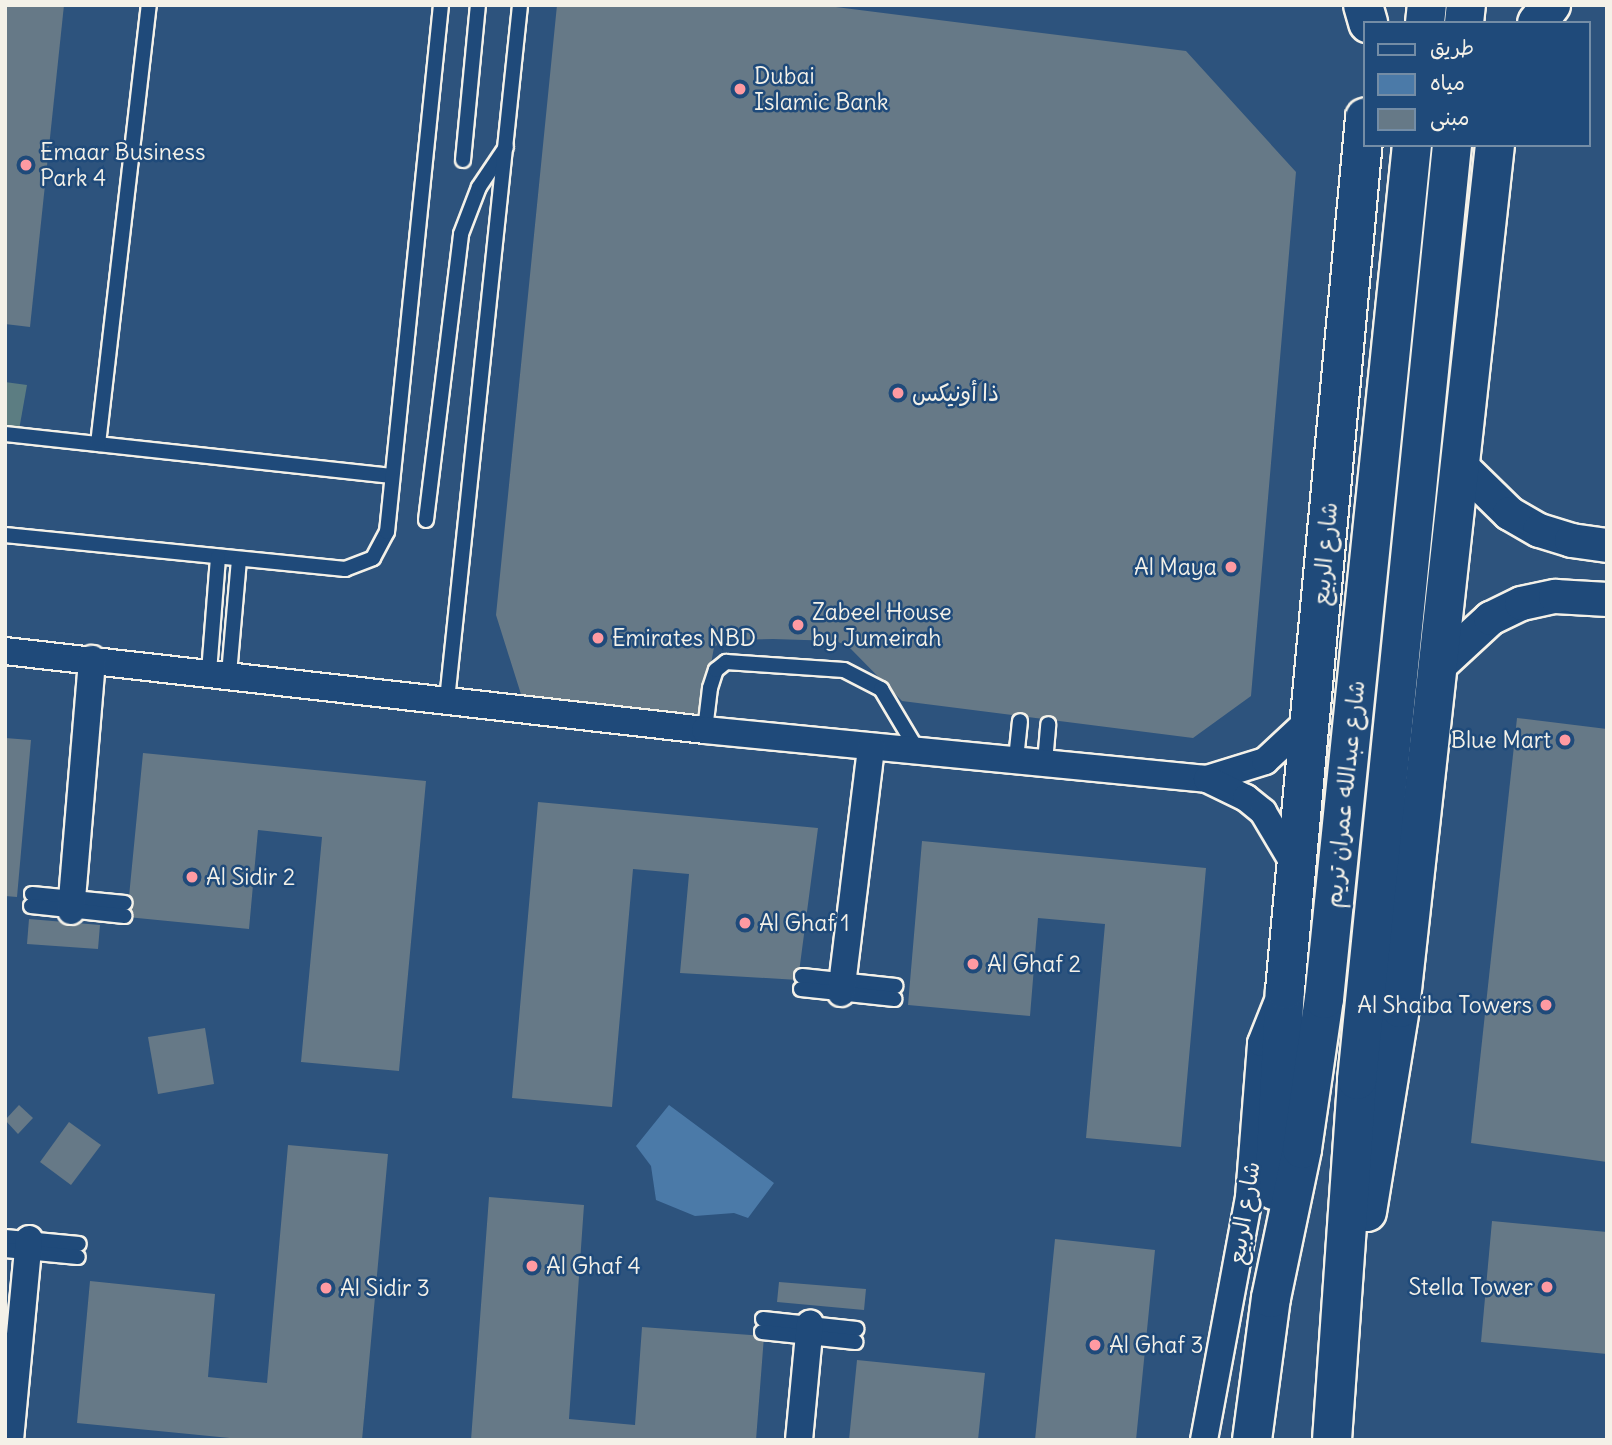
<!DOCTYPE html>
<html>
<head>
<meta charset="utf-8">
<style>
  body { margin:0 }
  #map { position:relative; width:1612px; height:1445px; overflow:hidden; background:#2d537d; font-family:Delius,"Playpen Sans Arabic",sans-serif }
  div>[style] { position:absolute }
  .green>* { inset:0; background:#5c7d82 }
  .water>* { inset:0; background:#4b7aa8 }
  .building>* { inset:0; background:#667987 }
  .roads { filter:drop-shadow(2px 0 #f4f1e8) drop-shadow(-2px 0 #f4f1e8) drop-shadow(0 2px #f4f1e8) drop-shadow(0 -2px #f4f1e8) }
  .service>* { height:14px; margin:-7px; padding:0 7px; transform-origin:7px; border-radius:7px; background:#1f4a7a }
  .minor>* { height:26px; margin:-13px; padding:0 13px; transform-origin:13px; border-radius:13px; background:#1f4a7a }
  .tertiary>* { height:33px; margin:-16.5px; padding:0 16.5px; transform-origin:16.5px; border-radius:16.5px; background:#1f4a7a }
  .secondary>* { height:38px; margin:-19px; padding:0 19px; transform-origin:19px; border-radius:19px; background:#1f4a7a }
  .dots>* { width:19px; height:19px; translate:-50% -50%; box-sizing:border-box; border:4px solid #1f4a7a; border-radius:50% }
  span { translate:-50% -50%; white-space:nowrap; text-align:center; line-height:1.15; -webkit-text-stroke:5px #1f4a7a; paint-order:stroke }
  .poi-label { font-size:23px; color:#f4f1e8 }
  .left { translate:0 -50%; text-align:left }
  .right { translate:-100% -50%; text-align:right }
  .street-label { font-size:23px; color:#f4f1e8 }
  .frame { position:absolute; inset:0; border:7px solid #f4f1e8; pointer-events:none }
  .legend { position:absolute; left:1363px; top:21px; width:228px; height:126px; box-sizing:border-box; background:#1f4a7a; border:2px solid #748da6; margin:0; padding:9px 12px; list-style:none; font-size:21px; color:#f4f1e8 }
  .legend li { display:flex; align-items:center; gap:14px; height:35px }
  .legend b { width:35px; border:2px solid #748da6 }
</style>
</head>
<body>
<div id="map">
  <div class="green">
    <div style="clip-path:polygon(5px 382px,27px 385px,19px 430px,5px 428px)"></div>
  </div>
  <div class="water">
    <div style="clip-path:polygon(669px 1105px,774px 1183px,748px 1218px,734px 1213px,695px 1216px,656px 1200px,651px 1166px,636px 1146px)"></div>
  </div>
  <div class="building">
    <div style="clip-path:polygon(5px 5px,64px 5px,30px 327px,5px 324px)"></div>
    <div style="clip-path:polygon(557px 5px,820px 5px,1186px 51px,1296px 172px,1251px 696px,1193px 738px,902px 701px,849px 647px,836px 641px,773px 639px,725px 640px,714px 647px,701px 722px,525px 707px,496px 615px)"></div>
    <div style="clip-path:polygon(1517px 718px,1607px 729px,1607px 1162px,1471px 1143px)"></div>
    <div style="clip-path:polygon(5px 738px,31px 740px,17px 897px,5px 896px)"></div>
    <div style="clip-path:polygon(143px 753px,426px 781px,399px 1071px,301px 1062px,322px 837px,258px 830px,249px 929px,127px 917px)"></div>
    <div style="clip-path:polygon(538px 802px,818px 828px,798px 980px,680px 973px,689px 874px,633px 869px,612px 1107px,512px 1098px)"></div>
    <div style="clip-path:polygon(922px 841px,1206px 868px,1181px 1147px,1086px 1138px,1105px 924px,1038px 918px,1030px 1016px,908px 1005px)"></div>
    <div style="clip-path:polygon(29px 919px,100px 925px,98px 949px,27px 944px)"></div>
    <div style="clip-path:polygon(205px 1028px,214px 1084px,158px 1094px,148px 1037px)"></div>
    <div style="clip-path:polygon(19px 1105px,33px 1118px,18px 1134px,5px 1120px)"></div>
    <div style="clip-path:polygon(69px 1122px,101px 1145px,71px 1185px,40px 1162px)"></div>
    <div style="clip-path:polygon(288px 1145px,388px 1154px,362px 1440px,250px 1440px,77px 1423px,90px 1281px,215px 1294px,208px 1377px,267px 1383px)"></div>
    <div style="clip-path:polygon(489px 1197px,584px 1205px,569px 1419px,635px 1425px,642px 1327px,764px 1336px,756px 1440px,471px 1440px)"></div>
    <div style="clip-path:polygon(1492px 1221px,1607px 1232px,1607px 1354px,1481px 1342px)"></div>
    <div style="clip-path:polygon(1055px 1239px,1155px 1250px,1136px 1440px,1035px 1440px)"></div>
    <div style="clip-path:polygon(779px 1282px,866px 1289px,864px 1310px,777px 1302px)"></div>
    <div style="clip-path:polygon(857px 1360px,985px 1373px,978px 1440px,849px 1440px)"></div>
  </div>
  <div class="roads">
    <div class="service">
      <div style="left:463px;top:160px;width:156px;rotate:-84.5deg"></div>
      <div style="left:5px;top:434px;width:389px;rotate:6.2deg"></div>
      <div style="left:98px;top:444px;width:442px;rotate:-83.4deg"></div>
      <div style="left:426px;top:520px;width:288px;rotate:-83deg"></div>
      <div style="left:461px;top:234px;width:50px;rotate:-69deg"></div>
      <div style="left:479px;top:187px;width:48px;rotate:-56deg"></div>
      <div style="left:5px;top:535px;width:342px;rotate:5.7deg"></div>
      <div style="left:345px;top:569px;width:30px;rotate:-21deg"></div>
      <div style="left:373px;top:558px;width:30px;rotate:-62deg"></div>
      <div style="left:387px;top:532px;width:530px;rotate:-84.15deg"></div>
      <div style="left:209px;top:672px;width:115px;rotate:-85.5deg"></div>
      <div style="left:229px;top:674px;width:115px;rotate:-85deg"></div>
      <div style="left:447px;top:700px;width:699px;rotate:-84deg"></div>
      <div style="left:705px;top:730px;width:42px;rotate:-83.2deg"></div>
      <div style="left:710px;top:688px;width:19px;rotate:-72deg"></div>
      <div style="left:716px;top:670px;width:13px;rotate:-39deg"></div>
      <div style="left:726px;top:662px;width:118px;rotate:3.9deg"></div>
      <div style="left:844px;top:670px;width:42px;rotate:27.2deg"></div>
      <div style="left:881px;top:689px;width:72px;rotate:59.2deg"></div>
      <div style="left:1016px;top:759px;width:38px;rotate:-84deg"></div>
      <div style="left:1045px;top:762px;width:38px;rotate:-85deg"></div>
      <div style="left:32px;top:894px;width:93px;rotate:5.5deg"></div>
      <div style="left:31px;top:906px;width:94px;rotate:6.1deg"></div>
      <div style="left:802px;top:976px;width:94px;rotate:6.1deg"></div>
      <div style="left:801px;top:989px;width:94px;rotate:6.1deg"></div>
      <div style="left:5px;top:1237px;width:74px;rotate:5.4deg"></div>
      <div style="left:5px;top:1250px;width:73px;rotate:5.5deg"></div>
      <div style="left:763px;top:1319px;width:94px;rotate:6.1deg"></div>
      <div style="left:762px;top:1332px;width:94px;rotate:6.1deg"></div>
    </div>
    <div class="minor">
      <div style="left:5px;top:651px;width:704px;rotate:6.44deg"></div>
      <div style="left:705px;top:730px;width:504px;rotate:5.57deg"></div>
      <div style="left:1207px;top:779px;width:61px;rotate:-17.2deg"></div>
      <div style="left:1265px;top:761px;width:62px;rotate:-43deg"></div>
      <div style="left:1207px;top:779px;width:43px;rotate:26deg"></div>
      <div style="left:1246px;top:798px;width:22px;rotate:39deg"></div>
      <div style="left:1263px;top:812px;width:61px;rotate:59.2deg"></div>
      <div style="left:71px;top:911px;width:253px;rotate:-85.2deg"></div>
      <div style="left:841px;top:993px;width:248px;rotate:-83deg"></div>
      <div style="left:10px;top:1440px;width:202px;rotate:-84.6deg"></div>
      <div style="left:799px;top:1440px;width:117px;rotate:-84.6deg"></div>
      <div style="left:1204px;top:1440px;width:247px;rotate:-79.5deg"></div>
      <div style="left:1249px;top:1197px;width:154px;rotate:-85.5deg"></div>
      <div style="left:1261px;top:1043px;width:43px;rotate:-68.2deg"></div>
    </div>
    <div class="tertiary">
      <div style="left:1461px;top:466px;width:67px;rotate:44.4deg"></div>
      <div style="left:1509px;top:513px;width:34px;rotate:30deg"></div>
      <div style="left:1539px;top:530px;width:34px;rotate:17deg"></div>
      <div style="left:1571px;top:540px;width:36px;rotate:8deg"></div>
      <div style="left:1438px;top:666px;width:71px;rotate:-42.7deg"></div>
      <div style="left:1490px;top:618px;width:34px;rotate:-26deg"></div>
      <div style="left:1521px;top:603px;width:35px;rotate:-12deg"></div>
      <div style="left:1555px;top:596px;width:52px;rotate:3.3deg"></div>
    </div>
    <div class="secondary">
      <div style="left:1363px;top:5px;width:19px;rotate:74deg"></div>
      <div style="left:1425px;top:23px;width:18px;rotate:-84deg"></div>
      <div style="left:1464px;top:23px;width:18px;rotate:-84deg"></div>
      <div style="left:1537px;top:23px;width:23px;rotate:-52deg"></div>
      <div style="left:1274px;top:1190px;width:200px;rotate:-86.9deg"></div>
      <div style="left:1285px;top:990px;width:876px;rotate:-84.76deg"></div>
      <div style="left:1367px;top:1212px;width:207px;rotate:-80.8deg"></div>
      <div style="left:1400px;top:1008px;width:868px;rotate:-83.72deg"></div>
      <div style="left:1252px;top:1440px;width:143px;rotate:-82.4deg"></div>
      <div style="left:1271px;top:1298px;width:152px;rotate:-78.2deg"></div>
      <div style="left:1302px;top:1149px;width:152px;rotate:-81.7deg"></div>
      <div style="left:1324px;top:999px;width:859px;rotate:-84.12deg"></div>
      <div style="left:1332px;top:1440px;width:361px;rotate:-86deg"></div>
      <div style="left:1357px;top:1080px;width:940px;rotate:-84.2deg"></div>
    </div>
  </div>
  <div class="dots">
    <div style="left:740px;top:89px;background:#ff9aa2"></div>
    <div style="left:26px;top:165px;background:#ff9aa2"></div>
    <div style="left:898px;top:393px;background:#ff9aa2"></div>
    <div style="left:1231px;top:567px;background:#ff9aa2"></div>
    <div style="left:798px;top:625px;background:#ff9aa2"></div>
    <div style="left:598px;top:638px;background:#ff9aa2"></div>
    <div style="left:1565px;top:740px;background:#ff9aa2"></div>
    <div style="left:192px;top:877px;background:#ff9aa2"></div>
    <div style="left:745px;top:923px;background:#ff9aa2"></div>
    <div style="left:973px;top:964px;background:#ff9aa2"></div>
    <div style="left:1546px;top:1005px;background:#ff9aa2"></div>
    <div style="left:532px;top:1266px;background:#ff9aa2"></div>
    <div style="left:1547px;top:1287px;background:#ff9aa2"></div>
    <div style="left:326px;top:1288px;background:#ff9aa2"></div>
    <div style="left:1095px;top:1345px;background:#ff9aa2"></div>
  </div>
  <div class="poi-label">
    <span class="left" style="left:754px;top:89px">Dubai<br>Islamic Bank</span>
    <span class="left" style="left:40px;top:165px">Emaar Business<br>Park 4</span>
    <span class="left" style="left:912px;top:393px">ذا أونيكس</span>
    <span class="right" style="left:1217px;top:567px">Al Maya</span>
    <span class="left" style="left:812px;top:625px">Zabeel House<br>by Jumeirah</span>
    <span class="left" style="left:612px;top:638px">Emirates NBD</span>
    <span class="right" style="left:1551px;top:740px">Blue Mart</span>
    <span class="left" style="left:206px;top:877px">Al Sidir 2</span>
    <span class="left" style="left:759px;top:923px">Al Ghaf 1</span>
    <span class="left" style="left:987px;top:964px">Al Ghaf 2</span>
    <span class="right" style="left:1532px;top:1005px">Al Shaiba Towers</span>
    <span class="left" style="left:546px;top:1266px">Al Ghaf 4</span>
    <span class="right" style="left:1533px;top:1287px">Stella Tower</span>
    <span class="left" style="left:340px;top:1288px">Al Sidir 3</span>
    <span class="left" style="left:1109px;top:1345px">Al Ghaf 3</span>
  </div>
  <div class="street-label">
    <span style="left:1325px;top:554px;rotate:-85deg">شارع الربيع</span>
    <span style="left:1345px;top:794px;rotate:-84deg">شارع عبدالله عمران تريم</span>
    <span style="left:1244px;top:1213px;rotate:-81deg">شارع الربيع</span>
  </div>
  <div class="frame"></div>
  <ul class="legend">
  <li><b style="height:9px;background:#1f4a7a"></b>طريق</li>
  <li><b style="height:19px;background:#4b7aa8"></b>مياه</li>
  <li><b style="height:19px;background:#667987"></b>مبنى</li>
  </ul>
</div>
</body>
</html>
